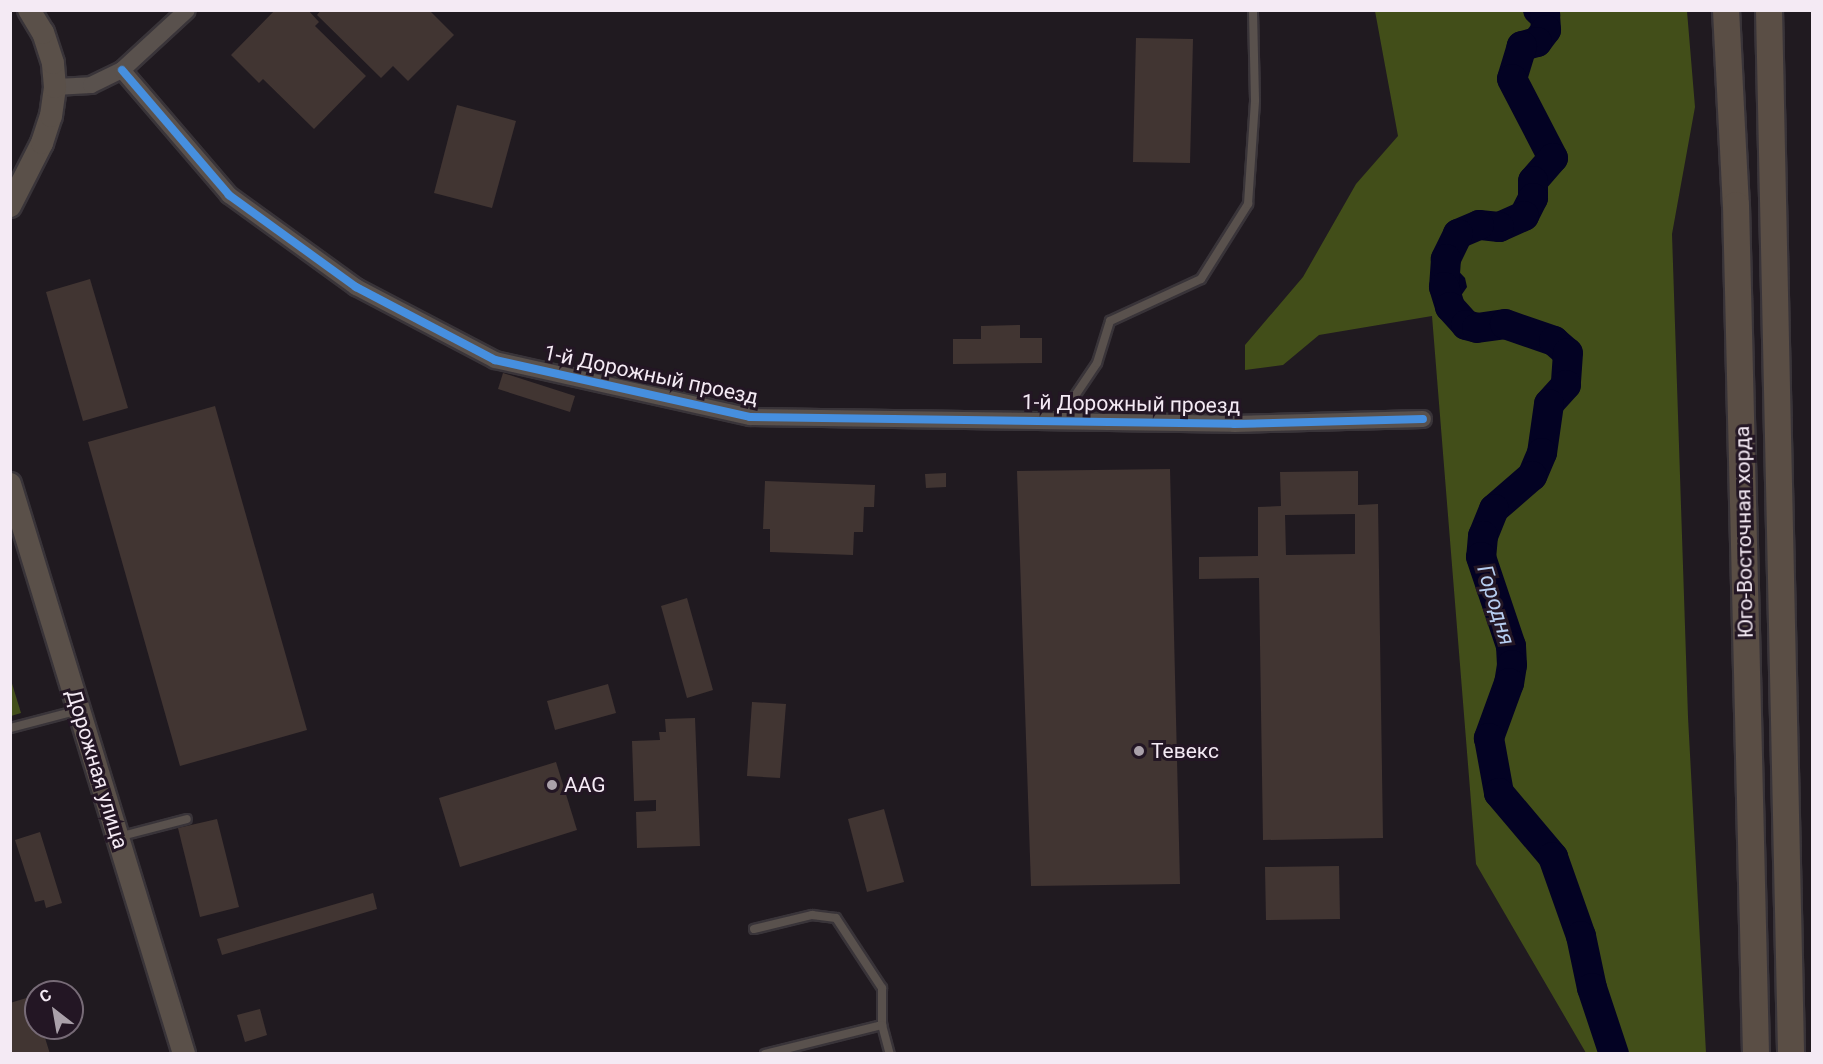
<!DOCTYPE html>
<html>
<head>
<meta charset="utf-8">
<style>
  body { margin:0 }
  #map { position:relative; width:1823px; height:1064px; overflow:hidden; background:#201a20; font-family:Roboto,sans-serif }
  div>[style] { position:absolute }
  .forest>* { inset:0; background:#424e19 }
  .water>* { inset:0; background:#030223 }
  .river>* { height:30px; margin:-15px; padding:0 15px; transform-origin:15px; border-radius:15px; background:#030223 }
  .building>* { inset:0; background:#413532 }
  .roads { filter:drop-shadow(2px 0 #393439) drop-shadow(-2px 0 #393439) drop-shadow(0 2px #393439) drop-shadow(0 -2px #393439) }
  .lane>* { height:8px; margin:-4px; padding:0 4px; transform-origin:4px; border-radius:4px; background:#59514d }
  .street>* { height:16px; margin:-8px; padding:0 8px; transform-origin:8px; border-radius:8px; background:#59514d }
  .secondary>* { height:22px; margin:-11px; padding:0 11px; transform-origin:11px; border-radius:11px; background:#5a5049 }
  .primary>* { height:26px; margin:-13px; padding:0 13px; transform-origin:13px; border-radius:13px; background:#5a4e45 }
  .cycleway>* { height:8px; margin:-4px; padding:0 4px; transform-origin:4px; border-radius:4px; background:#468fdf }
  .dots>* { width:16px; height:16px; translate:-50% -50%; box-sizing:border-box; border:3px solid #231624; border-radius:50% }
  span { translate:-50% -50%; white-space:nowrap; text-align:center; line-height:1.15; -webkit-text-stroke:6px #231624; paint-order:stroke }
  .street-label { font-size:21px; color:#f4eaf4 }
  .poi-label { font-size:21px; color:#f4eaf4 }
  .left { translate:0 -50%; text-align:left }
  .water-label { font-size:22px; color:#b6cdf0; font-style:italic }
  .frame { position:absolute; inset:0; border:12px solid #f4eaf4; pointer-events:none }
  .north { position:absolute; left:24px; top:980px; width:60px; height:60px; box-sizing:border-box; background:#231624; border:2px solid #776b77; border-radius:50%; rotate:329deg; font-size:16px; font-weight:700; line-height:24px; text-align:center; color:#f4eaf4 }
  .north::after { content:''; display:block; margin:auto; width:21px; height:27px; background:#aaa1aa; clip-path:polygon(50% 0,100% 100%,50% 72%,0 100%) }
</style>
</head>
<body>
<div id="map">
  <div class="forest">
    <div style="clip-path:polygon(1375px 11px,1687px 11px,1695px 107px,1672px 234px,1688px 717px,1706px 1053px,1586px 1053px,1476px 864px,1432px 316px,1319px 335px,1283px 365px,1245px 370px,1245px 345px,1303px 277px,1356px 184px,1398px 136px)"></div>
    <div style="clip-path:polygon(10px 677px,21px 713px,11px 716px,10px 716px)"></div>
  </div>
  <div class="water">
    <div style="clip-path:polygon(1450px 262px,1465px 278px,1467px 287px,1456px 303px,1438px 301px,1432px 289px,1437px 265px)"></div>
  </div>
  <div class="river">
    <div style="left:1538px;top:10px;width:9px;rotate:36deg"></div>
    <div style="left:1545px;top:15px;width:15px;rotate:86deg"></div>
    <div style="left:1546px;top:30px;width:15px;rotate:127deg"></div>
    <div style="left:1537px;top:42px;width:16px;rotate:165deg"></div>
    <div style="left:1522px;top:46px;width:34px;rotate:107deg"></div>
    <div style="left:1512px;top:79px;width:89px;rotate:62.6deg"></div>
    <div style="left:1553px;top:158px;width:30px;rotate:131deg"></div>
    <div style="left:1533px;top:181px;width:17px;rotate:90deg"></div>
    <div style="left:1533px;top:198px;width:20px;rotate:117deg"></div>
    <div style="left:1524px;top:216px;width:27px;rotate:156deg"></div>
    <div style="left:1499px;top:227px;width:20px;rotate:-174deg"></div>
    <div style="left:1479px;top:225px;width:23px;rotate:157deg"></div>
    <div style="left:1458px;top:234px;width:28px;rotate:116deg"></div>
    <div style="left:1446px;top:259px;width:28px;rotate:94deg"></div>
    <div style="left:1444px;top:287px;width:21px;rotate:73deg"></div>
    <div style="left:1450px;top:307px;width:24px;rotate:48deg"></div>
    <div style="left:1466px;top:325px;width:11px;rotate:15deg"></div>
    <div style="left:1477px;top:328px;width:28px;rotate:-8deg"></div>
    <div style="left:1505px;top:324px;width:52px;rotate:19.1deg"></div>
    <div style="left:1554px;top:341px;width:18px;rotate:41deg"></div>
    <div style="left:1568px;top:353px;width:32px;rotate:94deg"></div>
    <div style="left:1566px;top:385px;width:25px;rotate:132deg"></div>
    <div style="left:1549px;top:404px;width:49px;rotate:98.1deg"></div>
    <div style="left:1542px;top:453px;width:25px;rotate:113deg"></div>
    <div style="left:1532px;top:476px;width:50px;rotate:139deg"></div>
    <div style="left:1494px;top:509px;width:29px;rotate:112deg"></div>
    <div style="left:1483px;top:536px;width:21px;rotate:95deg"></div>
    <div style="left:1481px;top:557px;width:94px;rotate:71.4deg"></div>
    <div style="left:1511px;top:646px;width:19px;rotate:87deg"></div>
    <div style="left:1512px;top:665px;width:18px;rotate:99deg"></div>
    <div style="left:1509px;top:683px;width:59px;rotate:110deg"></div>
    <div style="left:1489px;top:738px;width:56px;rotate:79.7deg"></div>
    <div style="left:1499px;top:793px;width:84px;rotate:49.8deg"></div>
    <div style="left:1553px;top:857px;width:84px;rotate:70.5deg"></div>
    <div style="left:1581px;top:936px;width:53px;rotate:78.1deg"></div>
    <div style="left:1592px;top:988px;width:70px;rotate:71.6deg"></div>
  </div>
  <div class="building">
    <div style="clip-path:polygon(275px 10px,308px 10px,319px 22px,315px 26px,366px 76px,314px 129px,263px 79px,259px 83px,231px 55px)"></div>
    <div style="clip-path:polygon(321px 10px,429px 10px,454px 35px,408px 81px,393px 66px,381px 78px,317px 15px)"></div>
    <div style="clip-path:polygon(1136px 38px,1193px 39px,1190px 163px,1133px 162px)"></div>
    <div style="clip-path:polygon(457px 105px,516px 121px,492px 208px,434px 193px)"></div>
    <div style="clip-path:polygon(90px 279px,128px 408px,83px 421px,46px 292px)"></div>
    <div style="clip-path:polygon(1020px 325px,1020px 338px,1042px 338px,1042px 363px,953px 364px,953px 339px,981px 339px,981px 326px)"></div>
    <div style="clip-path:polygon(503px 373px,575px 396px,570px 412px,498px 389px)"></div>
    <div style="clip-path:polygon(215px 406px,307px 730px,180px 766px,88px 442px)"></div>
    <div style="clip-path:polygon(1170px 469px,1180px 884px,1031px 886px,1017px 471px)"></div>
    <div style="clip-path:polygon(evenodd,1358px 471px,1358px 505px,1378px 504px,1383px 838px,1263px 840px,1259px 578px,1199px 579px,1199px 557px,1258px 556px,1258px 507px,1281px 506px,1280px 472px,1358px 471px,1355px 514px,1355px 554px,1286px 555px,1285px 515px,1355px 514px)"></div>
    <div style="clip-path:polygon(946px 473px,946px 487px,926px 488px,925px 474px)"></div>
    <div style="clip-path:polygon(765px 481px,875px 485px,874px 507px,864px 507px,863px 532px,854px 532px,853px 555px,770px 552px,770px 529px,763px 529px)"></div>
    <div style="clip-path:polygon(687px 598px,713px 690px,687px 698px,661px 606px)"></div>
    <div style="clip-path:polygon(608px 684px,616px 713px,555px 730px,547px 701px)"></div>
    <div style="clip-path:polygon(752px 702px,786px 704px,780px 778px,747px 776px)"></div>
    <div style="clip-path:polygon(695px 718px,700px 846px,637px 848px,636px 812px,656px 811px,656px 800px,634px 801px,632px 741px,660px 740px,659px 732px,666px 732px,665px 719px)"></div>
    <div style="clip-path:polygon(556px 762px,577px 830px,460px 867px,439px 798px)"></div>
    <div style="clip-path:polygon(884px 809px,904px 882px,867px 892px,848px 819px)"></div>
    <div style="clip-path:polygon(217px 819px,239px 907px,200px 917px,178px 828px)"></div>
    <div style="clip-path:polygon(40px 832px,62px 903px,46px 908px,44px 900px,35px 902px,15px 840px)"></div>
    <div style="clip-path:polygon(1339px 866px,1340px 919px,1266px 920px,1265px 867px)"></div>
    <div style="clip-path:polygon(373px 893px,377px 909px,222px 955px,217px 939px)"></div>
    <div style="clip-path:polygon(33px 996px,36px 1028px,42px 1028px,50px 1054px,10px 1054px,10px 1003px)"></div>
    <div style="clip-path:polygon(260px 1009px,267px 1035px,245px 1042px,237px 1015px)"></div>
  </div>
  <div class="roads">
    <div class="lane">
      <div style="left:1058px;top:421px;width:70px;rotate:-56.1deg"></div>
      <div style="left:1097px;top:363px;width:44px;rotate:-72.8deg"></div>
      <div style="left:1110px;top:321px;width:100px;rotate:-24.8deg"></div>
      <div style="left:1201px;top:279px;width:89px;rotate:-57.9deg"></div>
      <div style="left:1248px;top:204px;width:104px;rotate:-86.1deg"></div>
      <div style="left:1255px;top:100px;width:90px;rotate:-91.3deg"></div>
      <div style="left:10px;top:728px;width:71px;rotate:-14.6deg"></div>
      <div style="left:118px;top:837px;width:71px;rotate:-14.6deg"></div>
      <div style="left:754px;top:929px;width:60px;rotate:-13.6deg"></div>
      <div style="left:812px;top:915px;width:24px;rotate:7deg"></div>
      <div style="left:836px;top:918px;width:84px;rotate:56.7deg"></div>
      <div style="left:882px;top:988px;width:37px;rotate:90deg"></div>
      <div style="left:765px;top:1054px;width:121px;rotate:-13.9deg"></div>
      <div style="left:882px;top:1025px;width:30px;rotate:75deg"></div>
    </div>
    <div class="street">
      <div style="left:122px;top:70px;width:165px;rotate:49.4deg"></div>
      <div style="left:229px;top:195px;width:157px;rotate:35.9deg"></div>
      <div style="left:356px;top:287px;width:157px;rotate:27.7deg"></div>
      <div style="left:495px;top:360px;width:261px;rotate:12.6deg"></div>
      <div style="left:750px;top:417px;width:484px;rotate:0.8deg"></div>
      <div style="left:1234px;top:424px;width:189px;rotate:-1.5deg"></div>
      <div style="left:55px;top:87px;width:36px;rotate:-3deg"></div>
      <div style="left:91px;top:85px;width:34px;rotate:-26deg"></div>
      <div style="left:122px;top:70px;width:88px;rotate:-42.7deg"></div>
    </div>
    <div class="secondary">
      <div style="left:10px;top:206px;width:71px;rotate:-63.1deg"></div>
      <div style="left:42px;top:143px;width:28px;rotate:-72deg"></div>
      <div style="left:51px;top:116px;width:29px;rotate:-82deg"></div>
      <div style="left:55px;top:87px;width:24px;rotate:-95deg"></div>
      <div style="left:53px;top:63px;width:32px;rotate:-108deg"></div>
      <div style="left:43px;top:33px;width:27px;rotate:-121deg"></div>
      <div style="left:10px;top:484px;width:596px;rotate:73.02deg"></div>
    </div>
    <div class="primary">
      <div style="left:1726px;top:10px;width:195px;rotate:87.1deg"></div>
      <div style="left:1736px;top:205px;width:849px;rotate:88.65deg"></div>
      <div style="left:1769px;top:10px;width:1044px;rotate:88.79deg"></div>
    </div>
  </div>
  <div class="cycleway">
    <div style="left:122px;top:70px;width:165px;rotate:49.4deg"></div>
    <div style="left:229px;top:195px;width:157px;rotate:35.9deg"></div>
    <div style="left:356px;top:287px;width:157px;rotate:27.7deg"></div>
    <div style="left:495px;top:360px;width:261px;rotate:12.6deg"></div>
    <div style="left:750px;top:417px;width:484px;rotate:0.8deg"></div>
    <div style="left:1234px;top:424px;width:189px;rotate:-1.5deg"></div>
  </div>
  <div class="dots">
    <div style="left:1139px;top:751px;background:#aaa1aa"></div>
    <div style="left:552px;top:785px;background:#aaa1aa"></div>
  </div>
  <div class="street-label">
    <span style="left:651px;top:375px;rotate:12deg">1-й Дорожный проезд</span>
    <span style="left:1131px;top:404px;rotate:1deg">1-й Дорожный проезд</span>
    <span style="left:1744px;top:532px;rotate:-91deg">Юго-Восточная хорда</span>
    <span style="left:97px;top:769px;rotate:73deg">Дорожная улица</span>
  </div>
  <div class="poi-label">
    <span class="left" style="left:1151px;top:751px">Тевекс</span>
    <span class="left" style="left:564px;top:785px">AAG</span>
  </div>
  <div class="water-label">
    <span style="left:1496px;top:605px;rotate:73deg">Городня</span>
  </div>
  <div class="frame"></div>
  <div class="north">С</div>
</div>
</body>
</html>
